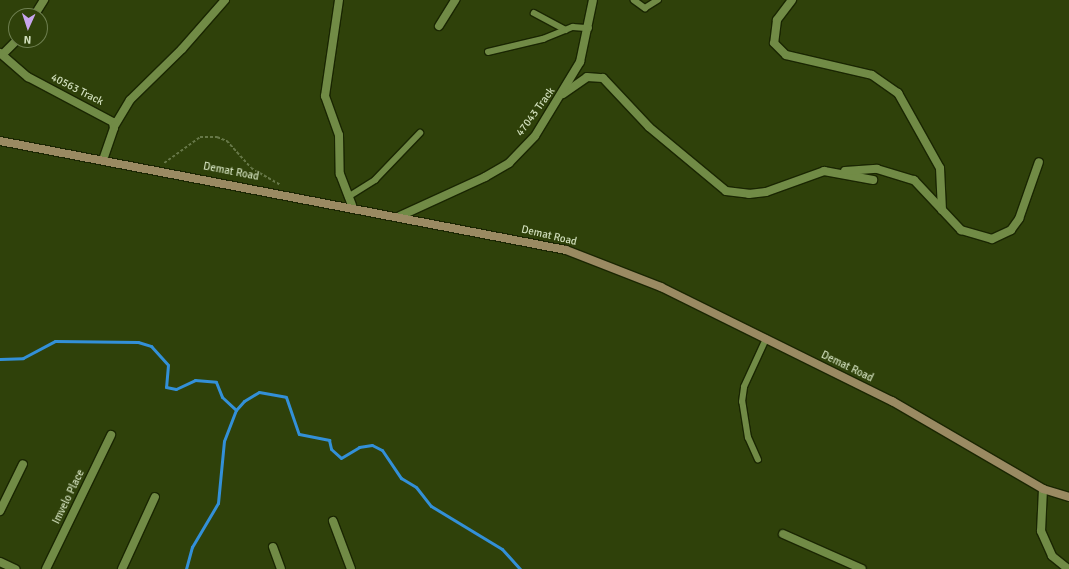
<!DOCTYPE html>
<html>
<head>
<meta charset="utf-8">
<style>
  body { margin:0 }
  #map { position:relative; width:1069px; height:569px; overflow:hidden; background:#2f410a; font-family:Signika,sans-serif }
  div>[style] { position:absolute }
  .stream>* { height:3px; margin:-1.5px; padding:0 1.5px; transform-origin:1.5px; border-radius:1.5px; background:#3390d8 }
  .path>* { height:1.5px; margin-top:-0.75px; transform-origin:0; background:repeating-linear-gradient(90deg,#667747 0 3px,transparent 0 5px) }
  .roads { filter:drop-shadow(1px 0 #1a2602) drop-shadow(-1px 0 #1a2602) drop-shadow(0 1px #1a2602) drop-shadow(0 -1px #1a2602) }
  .lane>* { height:5.5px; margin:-2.75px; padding:0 2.75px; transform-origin:2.75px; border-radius:2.75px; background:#718b46 }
  .street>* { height:8px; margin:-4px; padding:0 4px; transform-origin:4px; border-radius:4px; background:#718b46 }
  .secondary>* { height:8px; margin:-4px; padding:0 4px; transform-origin:4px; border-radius:4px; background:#9a8a62 }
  span { translate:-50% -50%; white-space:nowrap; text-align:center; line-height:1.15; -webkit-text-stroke:3px #2f410a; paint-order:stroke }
  .street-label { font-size:11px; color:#d0debb }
  .north { position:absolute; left:8px; top:8px; width:40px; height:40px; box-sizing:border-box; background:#2f410a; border:1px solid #6f8051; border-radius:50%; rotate:183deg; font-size:11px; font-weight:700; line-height:16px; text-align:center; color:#d0debb }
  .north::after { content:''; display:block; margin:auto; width:14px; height:18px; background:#c8a5ee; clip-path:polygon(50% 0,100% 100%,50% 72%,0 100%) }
</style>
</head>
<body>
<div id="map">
  <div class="stream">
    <div style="left:0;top:359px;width:23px;rotate:-2deg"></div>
    <div style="left:23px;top:358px;width:36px;rotate:-28deg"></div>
    <div style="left:55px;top:341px;width:83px;rotate:0.7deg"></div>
    <div style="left:138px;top:342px;width:14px;rotate:17deg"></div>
    <div style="left:151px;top:346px;width:25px;rotate:48deg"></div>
    <div style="left:168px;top:365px;width:22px;rotate:95deg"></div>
    <div style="left:166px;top:387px;width:10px;rotate:11deg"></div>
    <div style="left:176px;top:389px;width:21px;rotate:-25deg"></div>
    <div style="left:195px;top:380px;width:21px;rotate:5deg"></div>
    <div style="left:216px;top:382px;width:16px;rotate:68deg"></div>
    <div style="left:222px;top:397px;width:19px;rotate:43deg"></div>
    <div style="left:236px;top:410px;width:12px;rotate:-48deg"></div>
    <div style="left:244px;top:401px;width:17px;rotate:-31deg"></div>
    <div style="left:259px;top:392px;width:27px;rotate:10deg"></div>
    <div style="left:286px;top:397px;width:39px;rotate:71deg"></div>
    <div style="left:299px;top:434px;width:31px;rotate:11deg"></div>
    <div style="left:329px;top:440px;width:9px;rotate:77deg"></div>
    <div style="left:331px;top:449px;width:13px;rotate:42deg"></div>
    <div style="left:341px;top:458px;width:21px;rotate:-31deg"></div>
    <div style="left:359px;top:447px;width:13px;rotate:-9deg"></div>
    <div style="left:372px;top:445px;width:11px;rotate:27deg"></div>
    <div style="left:382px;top:450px;width:34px;rotate:56deg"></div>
    <div style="left:401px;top:478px;width:17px;rotate:31deg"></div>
    <div style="left:416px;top:487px;width:24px;rotate:52deg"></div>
    <div style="left:431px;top:506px;width:83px;rotate:31.2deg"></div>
    <div style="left:502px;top:549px;width:27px;rotate:48deg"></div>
    <div style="left:186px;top:569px;width:23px;rotate:-75deg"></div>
    <div style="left:192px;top:547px;width:51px;rotate:-59.4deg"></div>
    <div style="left:218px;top:503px;width:62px;rotate:-84.5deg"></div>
    <div style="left:224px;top:441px;width:33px;rotate:-69deg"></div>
  </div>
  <div class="path">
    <div style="left:164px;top:163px;width:44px;rotate:-35.8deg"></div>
    <div style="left:200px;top:137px;width:17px"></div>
    <div style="left:217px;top:137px;width:11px;rotate:22deg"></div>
    <div style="left:227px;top:141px;width:36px;rotate:48deg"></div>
    <div style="left:251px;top:168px;width:34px;rotate:30deg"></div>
  </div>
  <div class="roads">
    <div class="lane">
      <div style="left:634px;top:0;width:14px;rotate:36deg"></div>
      <div style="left:645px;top:8px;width:15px;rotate:-32deg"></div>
      <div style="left:534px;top:13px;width:36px;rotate:28deg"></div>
      <div style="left:488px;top:52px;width:57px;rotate:-13.3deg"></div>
      <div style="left:543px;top:39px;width:32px;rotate:-22deg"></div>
      <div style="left:573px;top:27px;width:16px;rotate:4deg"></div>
      <div style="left:348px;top:197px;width:32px;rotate:-32deg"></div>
      <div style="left:375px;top:180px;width:65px;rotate:-46.2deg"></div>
      <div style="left:758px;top:460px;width:24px;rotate:-114deg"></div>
      <div style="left:748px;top:438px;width:36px;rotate:-99deg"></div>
      <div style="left:742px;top:402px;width:15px;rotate:-82deg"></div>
      <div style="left:744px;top:387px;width:53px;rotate:-65.4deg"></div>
    </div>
    <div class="street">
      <div style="left:339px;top:0;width:97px;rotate:98.3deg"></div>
      <div style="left:325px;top:96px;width:41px;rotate:70.3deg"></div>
      <div style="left:339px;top:135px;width:39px;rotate:89deg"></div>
      <div style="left:340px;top:174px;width:34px;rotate:69deg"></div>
      <div style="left:792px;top:0;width:25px;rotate:127deg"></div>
      <div style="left:777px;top:20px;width:23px;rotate:97deg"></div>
      <div style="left:774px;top:43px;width:17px;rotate:45deg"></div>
      <div style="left:786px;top:55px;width:88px;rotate:13.1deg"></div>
      <div style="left:872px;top:75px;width:32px;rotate:35deg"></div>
      <div style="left:898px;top:93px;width:86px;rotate:60.8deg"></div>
      <div style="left:940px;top:168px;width:42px;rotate:87.3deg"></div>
      <div style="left:34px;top:16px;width:19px;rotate:-58deg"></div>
      <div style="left:439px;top:26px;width:31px;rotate:-58deg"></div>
      <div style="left:0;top:53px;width:37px;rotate:41deg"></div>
      <div style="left:28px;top:77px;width:96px;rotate:27.9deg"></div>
      <div style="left:113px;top:122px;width:6px;rotate:81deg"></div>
      <div style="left:114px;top:128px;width:34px;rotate:109deg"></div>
      <div style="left:3px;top:54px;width:20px;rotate:-45deg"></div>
      <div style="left:563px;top:94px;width:29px;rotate:-35deg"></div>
      <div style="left:587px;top:77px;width:16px;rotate:4deg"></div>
      <div style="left:603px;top:78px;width:67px;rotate:46.8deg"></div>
      <div style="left:649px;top:127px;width:100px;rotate:39.7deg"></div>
      <div style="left:726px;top:191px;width:23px;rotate:7deg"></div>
      <div style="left:749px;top:194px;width:17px;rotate:-7deg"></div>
      <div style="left:766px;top:192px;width:62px;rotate:-19.9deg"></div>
      <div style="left:824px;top:171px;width:50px;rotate:10.4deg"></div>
      <div style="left:115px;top:125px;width:29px;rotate:-59deg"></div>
      <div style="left:130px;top:100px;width:73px;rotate:-44.4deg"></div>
      <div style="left:182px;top:49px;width:65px;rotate:-48.7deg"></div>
      <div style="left:845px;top:171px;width:32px;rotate:-4deg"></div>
      <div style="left:877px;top:169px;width:39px;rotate:17deg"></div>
      <div style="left:914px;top:180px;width:69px;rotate:46.8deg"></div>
      <div style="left:961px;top:230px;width:32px;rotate:16deg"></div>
      <div style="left:992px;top:239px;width:21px;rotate:-25deg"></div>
      <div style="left:1011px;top:230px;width:14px;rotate:-54deg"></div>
      <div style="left:1019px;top:219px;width:60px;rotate:-70.7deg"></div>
      <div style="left:400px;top:216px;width:94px;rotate:-24.6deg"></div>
      <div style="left:485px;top:177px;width:28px;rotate:-30deg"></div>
      <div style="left:509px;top:163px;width:37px;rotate:-46deg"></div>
      <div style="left:535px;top:136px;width:87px;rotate:-58.7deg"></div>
      <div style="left:580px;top:62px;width:63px;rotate:-78.2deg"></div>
      <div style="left:1043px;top:489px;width:42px;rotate:92.7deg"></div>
      <div style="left:1041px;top:531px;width:27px;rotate:66deg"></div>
      <div style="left:1052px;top:556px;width:21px;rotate:39deg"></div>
      <div style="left:0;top:511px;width:52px;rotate:-63.9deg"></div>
      <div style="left:333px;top:521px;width:51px;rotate:69.4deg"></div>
      <div style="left:783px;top:534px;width:86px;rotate:23.9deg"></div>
      <div style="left:273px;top:547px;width:23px;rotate:70deg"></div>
      <div style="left:0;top:562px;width:17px;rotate:25deg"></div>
      <div style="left:46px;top:569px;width:149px;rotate:-64.1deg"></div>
      <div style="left:122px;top:569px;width:79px;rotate:-65.4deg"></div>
    </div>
    <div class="secondary">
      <div style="left:0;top:141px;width:576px;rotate:10.9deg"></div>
      <div style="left:566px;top:250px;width:102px;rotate:21.3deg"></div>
      <div style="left:661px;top:287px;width:258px;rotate:26.3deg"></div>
      <div style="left:892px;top:401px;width:175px;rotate:30.2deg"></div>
      <div style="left:1043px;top:489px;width:27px;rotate:17deg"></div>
    </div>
  </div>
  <div class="street-label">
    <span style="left:77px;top:90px;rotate:27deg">40563 Track</span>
    <span style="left:536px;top:112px;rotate:-54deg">47043 Track</span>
    <span style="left:231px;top:172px;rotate:11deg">Demat Road</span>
    <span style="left:549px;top:236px;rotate:13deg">Demat Road</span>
    <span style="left:847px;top:367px;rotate:26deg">Demat Road</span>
    <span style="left:69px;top:497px;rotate:-64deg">Imvelo Place</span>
  </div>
  <div class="north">N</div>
</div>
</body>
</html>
